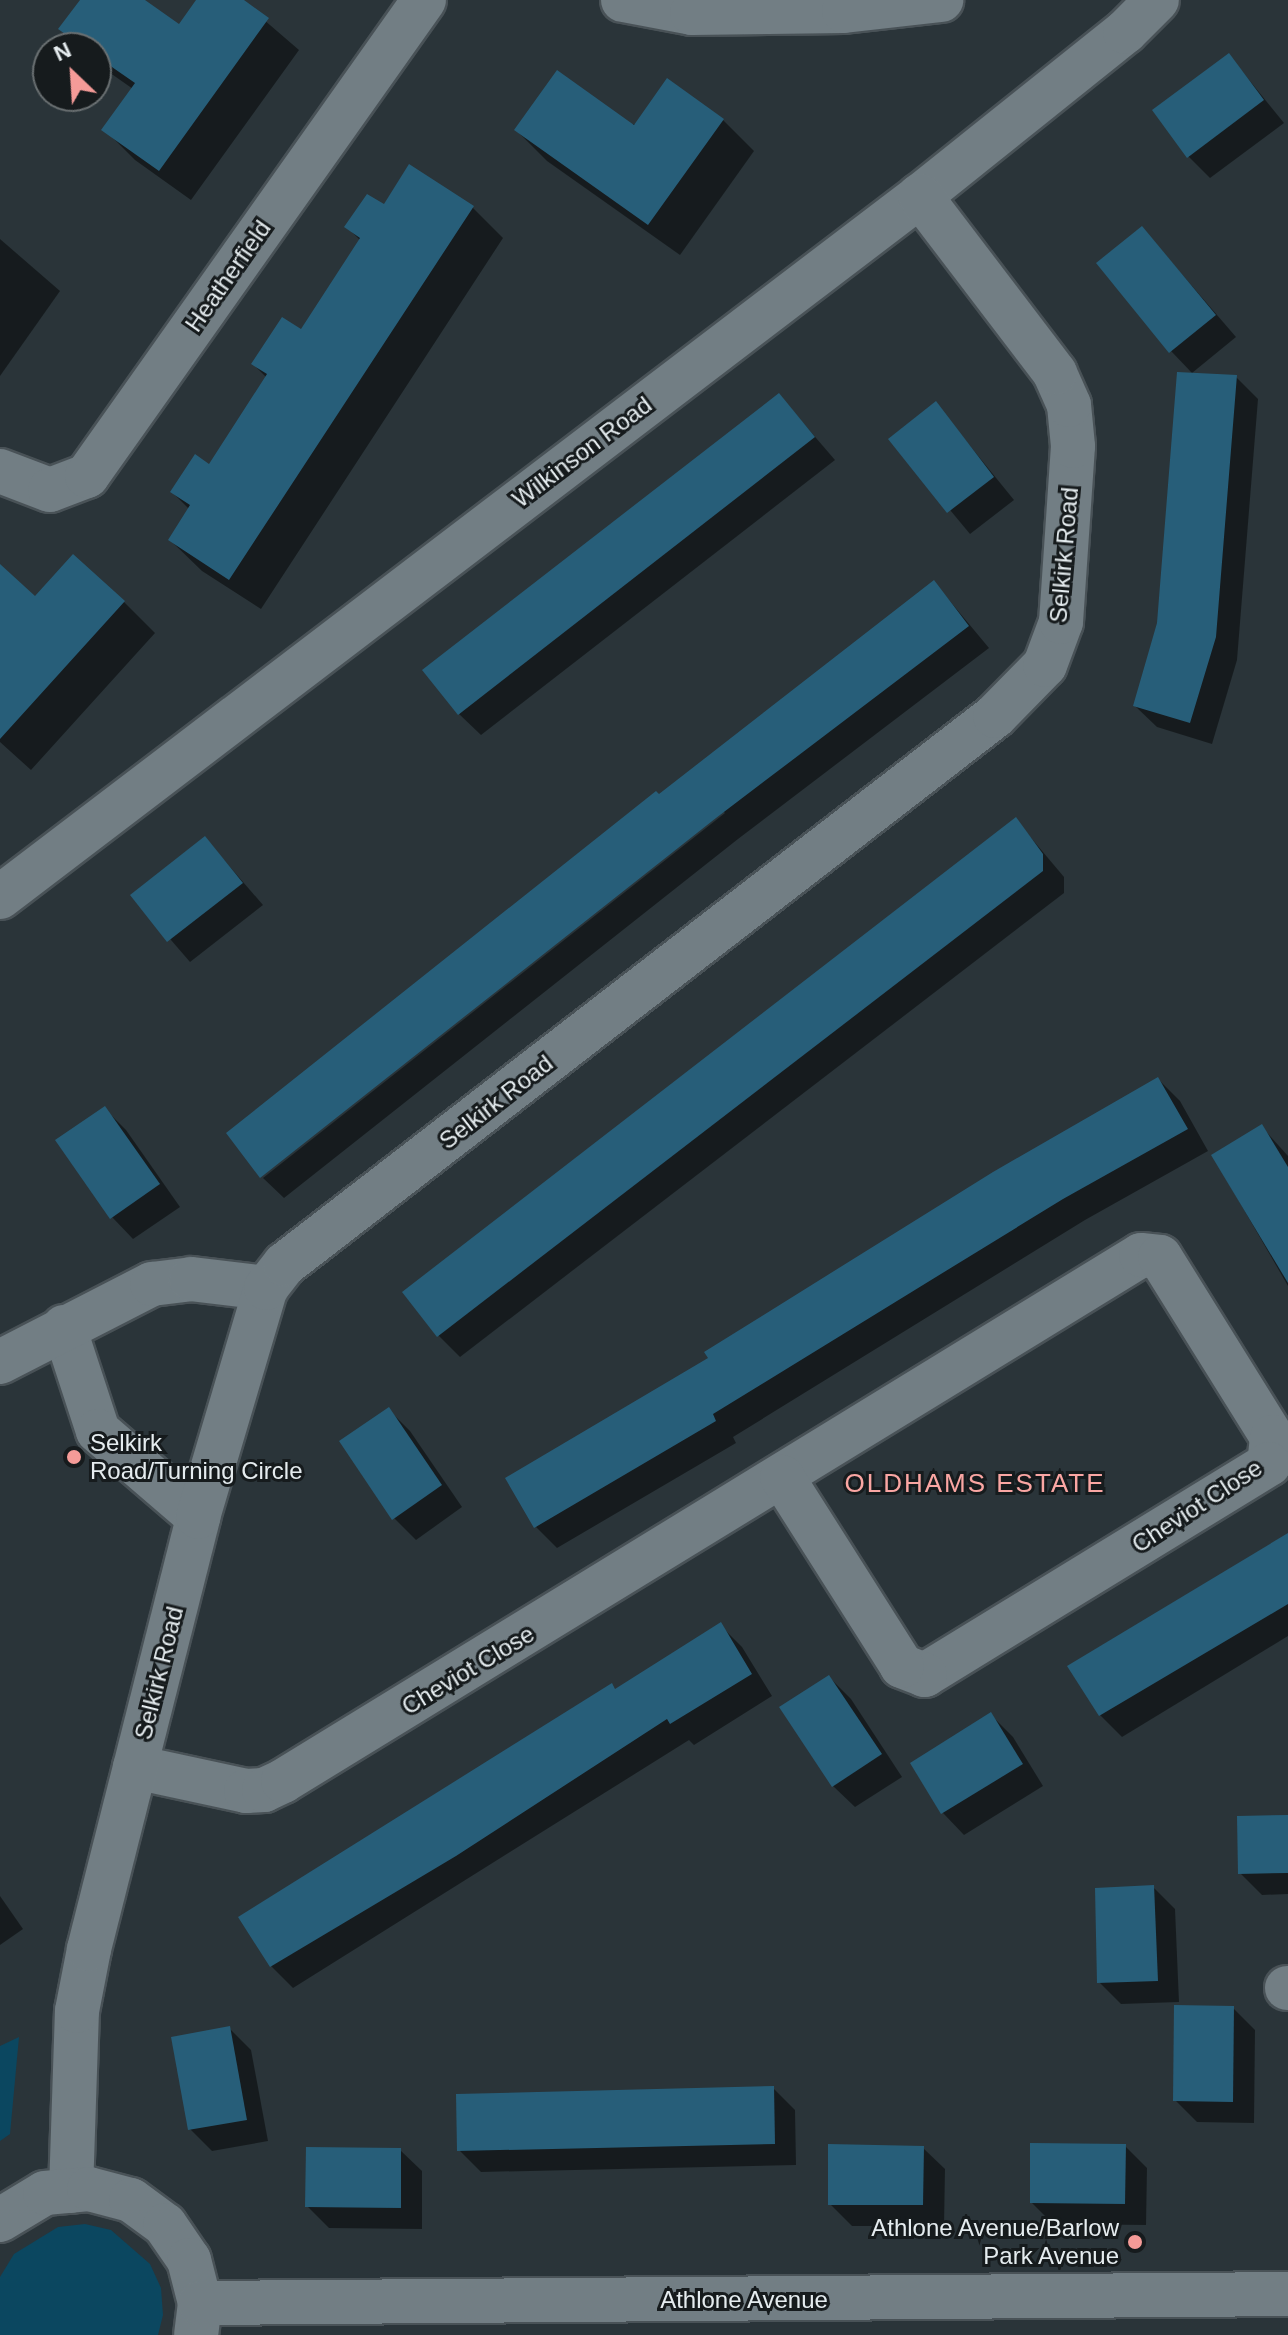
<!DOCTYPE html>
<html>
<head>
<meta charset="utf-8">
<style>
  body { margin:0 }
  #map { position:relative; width:1288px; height:2335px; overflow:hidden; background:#2a3439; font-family:Arial,sans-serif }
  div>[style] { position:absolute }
  .green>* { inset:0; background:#0b4760 }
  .shadow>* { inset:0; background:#0007 }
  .building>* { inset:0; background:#275e79 }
  .roads { filter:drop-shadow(2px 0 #495257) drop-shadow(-2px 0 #495257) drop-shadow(0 2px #495257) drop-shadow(0 -2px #495257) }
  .street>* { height:44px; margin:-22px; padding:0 22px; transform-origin:22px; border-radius:22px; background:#727e84 }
  .dots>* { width:22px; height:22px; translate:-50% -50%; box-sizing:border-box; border:4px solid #161b1d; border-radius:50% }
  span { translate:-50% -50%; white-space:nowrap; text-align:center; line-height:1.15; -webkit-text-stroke:6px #161b1d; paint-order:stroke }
  .street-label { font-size:24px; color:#e5ecef }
  .poi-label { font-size:24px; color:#e5ecef }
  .left { translate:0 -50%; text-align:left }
  .right { translate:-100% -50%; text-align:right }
  .neighbourhood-label { font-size:26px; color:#faa6a3; letter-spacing:2px }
  .north { position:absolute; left:32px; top:32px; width:80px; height:80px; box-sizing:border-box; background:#161b1d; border:2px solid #696f71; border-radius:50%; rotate:335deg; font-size:22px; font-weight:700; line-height:32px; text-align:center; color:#e5ecef }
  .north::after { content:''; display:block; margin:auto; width:28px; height:36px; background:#f59b98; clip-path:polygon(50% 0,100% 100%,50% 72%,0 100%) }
</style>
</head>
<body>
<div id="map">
  <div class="green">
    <div style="clip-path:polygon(19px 2037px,10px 2134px,0 2141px,0 2046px)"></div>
    <div style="clip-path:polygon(85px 2224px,111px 2230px,150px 2264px,161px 2288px,163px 2315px,158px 2335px,0 2335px,0 2277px,14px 2254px,58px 2227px)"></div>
  </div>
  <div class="shadow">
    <div style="clip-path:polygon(82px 0,142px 0,179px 27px,198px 0,241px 0,299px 50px,191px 200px,135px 160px,104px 129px,133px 89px,96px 63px,96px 48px,80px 48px,61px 29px)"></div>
    <div style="clip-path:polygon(1229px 55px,1284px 123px,1210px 178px,1188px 156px)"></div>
    <div style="clip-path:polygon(723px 120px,754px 151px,680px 255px,547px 161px,516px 130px)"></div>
    <div style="clip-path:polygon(384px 207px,472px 207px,503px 238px,261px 609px,202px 571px,170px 540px,190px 510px,172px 492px,210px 466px,267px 378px,253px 364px,302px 332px,361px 241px,347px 227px)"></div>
    <div style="clip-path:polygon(1142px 228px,1236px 337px,1192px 373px,1171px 351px)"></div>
    <div style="clip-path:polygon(0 239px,60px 291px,0 376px)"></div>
    <div style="clip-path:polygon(1236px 377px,1258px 399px,1237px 660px,1212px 744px,1157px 727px,1135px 706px)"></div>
    <div style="clip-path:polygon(779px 395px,835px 460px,481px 735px,459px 714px)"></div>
    <div style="clip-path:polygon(936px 404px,1014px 500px,970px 534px,891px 439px)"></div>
    <div style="clip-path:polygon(0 567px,35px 599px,124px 602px,155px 633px,31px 770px,0 742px)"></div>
    <div style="clip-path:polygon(934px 582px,989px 648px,738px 839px,284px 1198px,263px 1178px,725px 813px,722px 810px,262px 1175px,659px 796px)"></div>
    <div style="clip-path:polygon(1016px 820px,1064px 877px,1064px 893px,460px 1357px,438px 1335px)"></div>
    <div style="clip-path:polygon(205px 838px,263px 905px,190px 962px,133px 896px)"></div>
    <div style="clip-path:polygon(1158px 1079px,1180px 1101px,1208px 1151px,1085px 1220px,733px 1437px,736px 1443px,557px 1548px,536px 1527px,711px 1359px)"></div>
    <div style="clip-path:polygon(105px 1109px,126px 1130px,180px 1207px,133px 1239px,112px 1217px)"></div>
    <div style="clip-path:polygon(1262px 1127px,1288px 1156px,1288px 1286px,1213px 1156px)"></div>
    <div style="clip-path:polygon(388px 1409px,410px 1431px,462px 1507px,416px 1540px,394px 1518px)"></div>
    <div style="clip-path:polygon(1288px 1534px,1288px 1636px,1122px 1737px,1100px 1715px)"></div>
    <div style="clip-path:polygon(720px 1625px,742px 1647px,772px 1696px,694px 1745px,689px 1740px,293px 1988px,271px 1966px,616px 1690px)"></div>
    <div style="clip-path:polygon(829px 1677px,851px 1699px,902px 1777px,855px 1807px,833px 1786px)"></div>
    <div style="clip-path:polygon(991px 1715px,1013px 1737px,1043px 1786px,964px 1835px,943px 1813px,912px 1763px)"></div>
    <div style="clip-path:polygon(1288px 1817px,1288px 1894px,1262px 1895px,1240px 1873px)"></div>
    <div style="clip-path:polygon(1153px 1887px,1175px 1909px,1179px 2002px,1121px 2004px,1099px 1982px)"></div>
    <div style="clip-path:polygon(0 1896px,23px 1929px,0 1945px)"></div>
    <div style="clip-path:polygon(1233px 2008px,1255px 2030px,1254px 2123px,1197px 2122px,1175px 2100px)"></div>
    <div style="clip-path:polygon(229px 2028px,251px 2050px,268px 2141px,212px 2151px,190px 2129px)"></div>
    <div style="clip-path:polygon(773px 2088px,795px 2110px,796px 2165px,481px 2172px,459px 2150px)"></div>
    <div style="clip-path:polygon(1125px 2146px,1147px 2168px,1146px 2225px,1053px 2224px,1032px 2203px)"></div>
    <div style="clip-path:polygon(923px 2148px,945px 2169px,944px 2226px,852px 2226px,830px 2204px)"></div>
    <div style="clip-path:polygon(400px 2150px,422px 2171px,422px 2229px,329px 2228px,307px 2206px)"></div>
  </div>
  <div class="building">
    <div style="clip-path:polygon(80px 0,145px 0,179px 24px,196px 0,244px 0,269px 18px,159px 171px,101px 130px,135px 83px,96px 56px,96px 48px,85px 48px,58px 29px)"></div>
    <div style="clip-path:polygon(1229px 53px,1264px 100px,1187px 158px,1152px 110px)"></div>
    <div style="clip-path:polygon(557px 70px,634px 125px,667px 78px,724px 119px,648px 225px,514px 130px)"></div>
    <div style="clip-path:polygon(409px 164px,474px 206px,229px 580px,168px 540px,190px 505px,170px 492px,195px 454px,209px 464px,267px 374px,251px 364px,282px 317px,301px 329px,360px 238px,344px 227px,367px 194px,384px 204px)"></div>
    <div style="clip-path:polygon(1142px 226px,1216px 315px,1169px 353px,1096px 263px)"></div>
    <div style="clip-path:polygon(1177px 372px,1237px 375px,1216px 637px,1190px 723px,1133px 706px,1157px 623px)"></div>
    <div style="clip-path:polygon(779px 393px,815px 437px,458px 715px,422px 670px)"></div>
    <div style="clip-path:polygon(936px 401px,994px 477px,947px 513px,888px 439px)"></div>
    <div style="clip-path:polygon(73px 554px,125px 601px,0 739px,0 564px,35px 596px)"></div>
    <div style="clip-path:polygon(934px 580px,969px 626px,716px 818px,260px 1178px,226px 1133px,656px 791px,659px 794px)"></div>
    <div style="clip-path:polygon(1016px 817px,1043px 854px,1043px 871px,437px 1337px,402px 1292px)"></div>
    <div style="clip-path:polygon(205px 836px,243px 883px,167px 942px,130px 895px)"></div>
    <div style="clip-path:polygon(1158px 1077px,1188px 1129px,1063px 1199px,713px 1414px,716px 1421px,534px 1528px,505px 1478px,708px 1358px,704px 1352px,993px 1172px)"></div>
    <div style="clip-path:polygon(105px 1106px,160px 1184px,110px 1219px,55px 1140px)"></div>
    <div style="clip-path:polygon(1262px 1124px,1288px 1167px,1288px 1283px,1211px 1155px)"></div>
    <div style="clip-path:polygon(389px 1407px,442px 1485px,392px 1520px,339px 1441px)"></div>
    <div style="clip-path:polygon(1288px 1533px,1288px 1604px,1099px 1716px,1067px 1666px)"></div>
    <div style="clip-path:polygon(721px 1622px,752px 1674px,670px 1724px,667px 1719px,456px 1856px,270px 1967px,238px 1917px,612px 1683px,615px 1689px)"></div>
    <div style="clip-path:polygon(829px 1675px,882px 1754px,832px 1787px,779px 1707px)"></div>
    <div style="clip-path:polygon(991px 1712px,1023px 1764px,941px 1814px,910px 1763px)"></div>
    <div style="clip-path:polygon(1288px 1815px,1288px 1873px,1238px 1874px,1237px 1816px)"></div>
    <div style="clip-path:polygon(1154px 1885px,1158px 1981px,1097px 1983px,1095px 1888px)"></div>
    <div style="clip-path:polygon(1174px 2005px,1234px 2006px,1233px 2102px,1173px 2101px)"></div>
    <div style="clip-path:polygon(230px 2026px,247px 2120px,188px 2130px,171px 2037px)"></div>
    <div style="clip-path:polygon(774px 2086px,775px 2144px,457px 2151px,456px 2094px)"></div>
    <div style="clip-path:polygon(1030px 2143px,1126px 2144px,1125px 2204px,1030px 2203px)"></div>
    <div style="clip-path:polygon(828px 2144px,924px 2146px,923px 2205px,828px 2205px)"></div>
    <div style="clip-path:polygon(306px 2147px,401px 2148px,401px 2208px,305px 2207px)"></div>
  </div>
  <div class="roads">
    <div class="street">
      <div style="left:623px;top:0;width:70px;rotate:10.7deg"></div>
      <div style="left:692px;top:13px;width:152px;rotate:-0.8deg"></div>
      <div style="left:844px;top:11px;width:98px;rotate:-6.5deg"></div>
      <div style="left:0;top:471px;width:53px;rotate:20.8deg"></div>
      <div style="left:50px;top:490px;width:40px;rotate:-21deg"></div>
      <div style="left:87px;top:476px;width:583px;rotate:-54.7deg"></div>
      <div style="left:0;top:897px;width:1157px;rotate:-37.31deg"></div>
      <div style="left:920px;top:196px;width:263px;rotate:-38.7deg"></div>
      <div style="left:1125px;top:32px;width:45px;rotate:-45deg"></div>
      <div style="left:64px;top:1327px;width:109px;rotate:71.9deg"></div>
      <div style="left:98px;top:1431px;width:132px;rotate:40.7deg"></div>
      <div style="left:0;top:1362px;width:171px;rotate:-27.2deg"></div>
      <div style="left:152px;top:1284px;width:39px;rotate:-7deg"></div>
      <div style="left:191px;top:1279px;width:76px;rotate:6.8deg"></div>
      <div style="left:135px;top:1767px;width:114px;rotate:12.2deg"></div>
      <div style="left:246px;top:1791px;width:18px;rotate:-3deg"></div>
      <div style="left:264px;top:1790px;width:21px;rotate:-25deg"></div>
      <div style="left:283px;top:1781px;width:1006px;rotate:-31.51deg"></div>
      <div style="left:1141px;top:1255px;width:19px;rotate:6deg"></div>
      <div style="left:1160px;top:1257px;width:212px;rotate:58.1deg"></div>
      <div style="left:1272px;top:1437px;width:27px;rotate:96deg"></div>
      <div style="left:1269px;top:1464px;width:404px;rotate:148.5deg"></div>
      <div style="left:925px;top:1675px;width:25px;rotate:-159deg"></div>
      <div style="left:902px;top:1666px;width:224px;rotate:-122.4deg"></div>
      <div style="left:1287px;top:1988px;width:1px"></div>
      <div style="left:71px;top:2191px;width:180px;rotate:-88.1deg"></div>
      <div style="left:77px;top:2011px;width:63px;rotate:-79deg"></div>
      <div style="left:89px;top:1949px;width:446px;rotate:-75.8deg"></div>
      <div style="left:198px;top:1517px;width:239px;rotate:-73.5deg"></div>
      <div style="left:266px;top:1288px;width:31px;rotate:-52deg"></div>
      <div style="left:285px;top:1264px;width:897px;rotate:-37.66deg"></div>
      <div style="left:995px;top:716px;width:71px;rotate:-45.6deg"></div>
      <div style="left:1045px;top:665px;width:46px;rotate:-69.6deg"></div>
      <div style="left:1061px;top:622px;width:176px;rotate:-86.1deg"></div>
      <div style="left:1073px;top:446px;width:41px;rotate:-95.6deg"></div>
      <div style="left:1069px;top:405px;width:35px;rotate:-114deg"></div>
      <div style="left:1055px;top:373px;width:223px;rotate:-127.3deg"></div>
      <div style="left:0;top:2220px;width:52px;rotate:-31deg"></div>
      <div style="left:45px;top:2193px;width:44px;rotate:-5.2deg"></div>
      <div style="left:89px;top:2189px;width:43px;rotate:14.7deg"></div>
      <div style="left:131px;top:2200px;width:42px;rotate:36.3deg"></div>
      <div style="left:165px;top:2225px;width:42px;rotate:55.6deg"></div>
      <div style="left:189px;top:2260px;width:44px;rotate:75.7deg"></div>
      <div style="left:200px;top:2303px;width:32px;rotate:97deg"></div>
      <div style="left:200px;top:2303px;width:1088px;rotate:-0.47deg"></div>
    </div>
  </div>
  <div class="dots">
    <div style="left:74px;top:1457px;background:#f59b98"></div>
    <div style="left:1135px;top:2242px;background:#f59b98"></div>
  </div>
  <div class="street-label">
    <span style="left:228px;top:276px;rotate:-55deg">Heatherfield</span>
    <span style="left:582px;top:452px;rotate:-37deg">Wilkinson Road</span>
    <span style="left:1064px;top:555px;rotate:-85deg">Selkirk Road</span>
    <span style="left:496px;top:1102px;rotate:-38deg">Selkirk Road</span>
    <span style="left:1197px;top:1506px;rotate:-33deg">Cheviot Close</span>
    <span style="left:468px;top:1670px;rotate:-31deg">Cheviot Close</span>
    <span style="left:159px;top:1673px;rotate:-76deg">Selkirk Road</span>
    <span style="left:744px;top:2300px">Athlone Avenue</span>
  </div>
  <div class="poi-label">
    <span class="left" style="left:90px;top:1457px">Selkirk<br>Road/Turning Circle</span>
    <span class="right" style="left:1119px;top:2242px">Athlone Avenue/Barlow<br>Park Avenue</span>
  </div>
  <div class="neighbourhood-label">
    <span style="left:975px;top:1484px">OLDHAMS ESTATE</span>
  </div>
  <div class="north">N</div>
</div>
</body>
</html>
